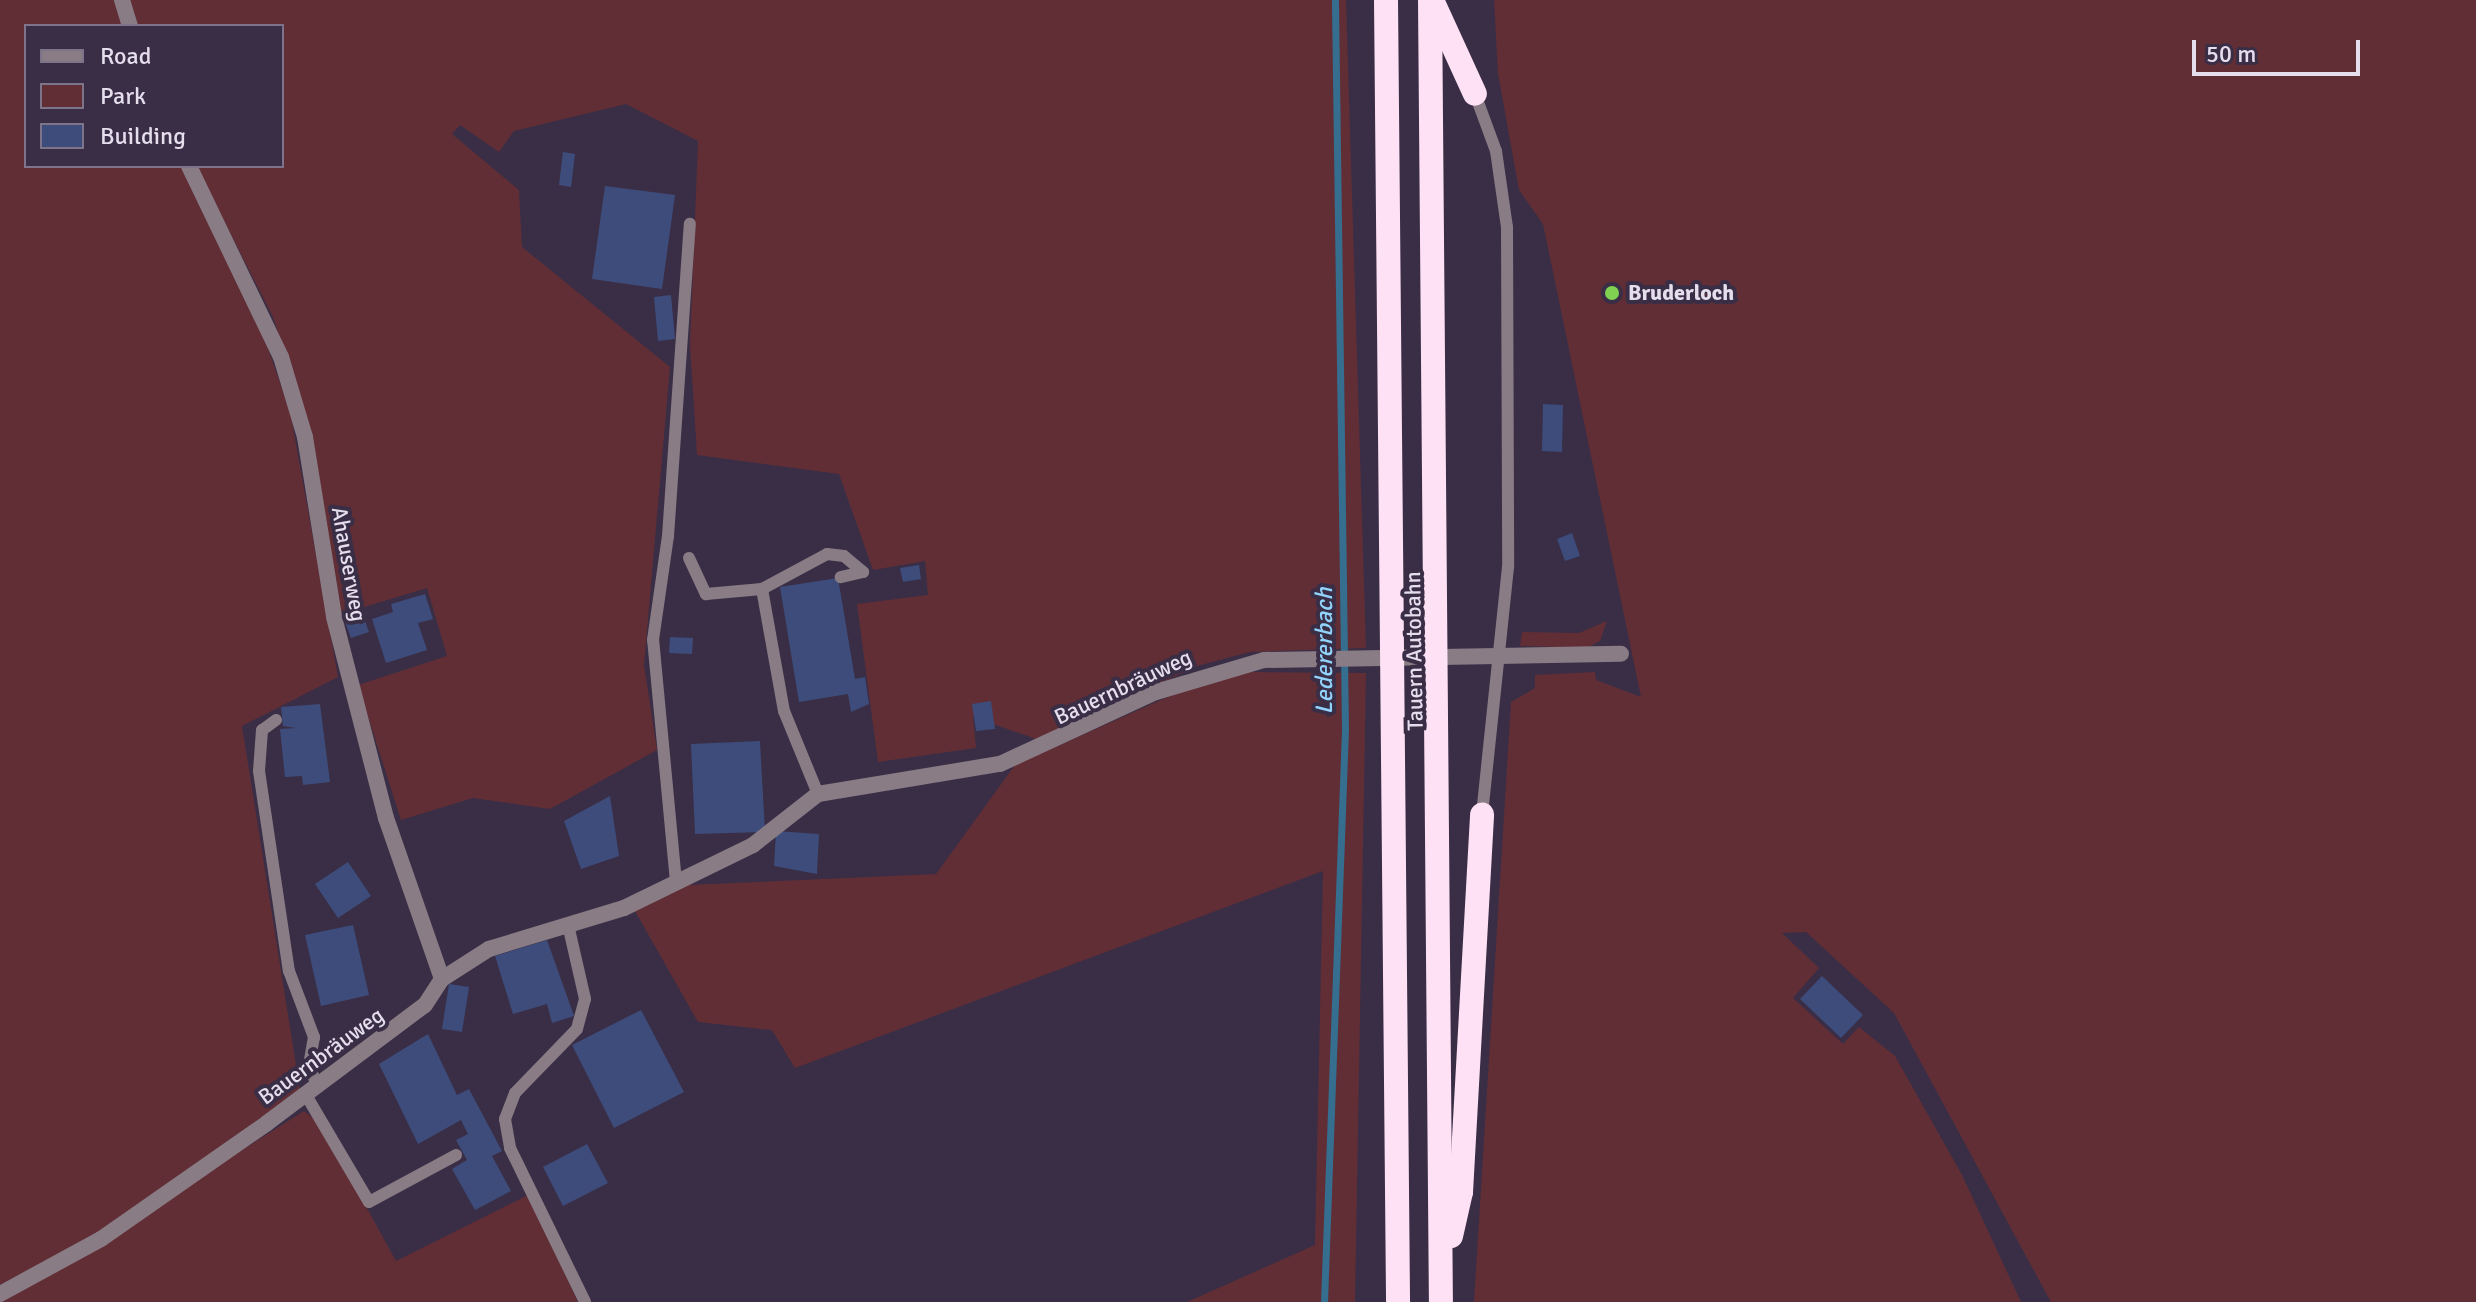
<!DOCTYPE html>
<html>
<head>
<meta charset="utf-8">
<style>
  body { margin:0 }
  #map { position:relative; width:2476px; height:1302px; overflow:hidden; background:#392e46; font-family:Signika,sans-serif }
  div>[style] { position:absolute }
  .green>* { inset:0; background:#612e36 }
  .stream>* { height:7px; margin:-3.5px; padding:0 3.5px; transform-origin:3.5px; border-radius:3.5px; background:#356e8f }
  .building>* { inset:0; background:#3e4c7b }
  .lane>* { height:12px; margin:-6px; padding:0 6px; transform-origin:6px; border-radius:6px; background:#897c85 }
  .street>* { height:16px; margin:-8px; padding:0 8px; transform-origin:8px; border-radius:8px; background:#897c85 }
  .highway>* { height:24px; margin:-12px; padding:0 12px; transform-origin:12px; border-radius:12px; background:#ffe1f5 }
  .dots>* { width:22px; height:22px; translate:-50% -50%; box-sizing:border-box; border:4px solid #392e46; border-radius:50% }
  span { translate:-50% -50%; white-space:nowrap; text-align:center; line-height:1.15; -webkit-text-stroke:8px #392e46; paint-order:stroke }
  .poi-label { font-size:22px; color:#e4deed; font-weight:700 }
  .left { translate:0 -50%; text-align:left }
  .street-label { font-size:22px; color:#e4deed }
  .water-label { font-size:24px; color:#92d3fc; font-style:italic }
  .legend { position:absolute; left:24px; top:24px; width:260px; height:144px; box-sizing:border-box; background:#392e46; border:2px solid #7d7489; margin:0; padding:10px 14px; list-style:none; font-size:24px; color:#e4deed }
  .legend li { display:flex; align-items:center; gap:16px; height:40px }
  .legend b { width:40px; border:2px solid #7d7489 }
  .scale { position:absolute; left:2192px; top:40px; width:168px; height:36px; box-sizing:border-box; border:4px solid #e4deed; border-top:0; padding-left:10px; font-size:24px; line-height:28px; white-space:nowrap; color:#e4deed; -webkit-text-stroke:6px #392e46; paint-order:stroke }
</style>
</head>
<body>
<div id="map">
  <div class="green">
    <div style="clip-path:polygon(0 0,114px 0,123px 26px,26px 26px,26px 166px,182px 166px,248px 292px,290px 411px,338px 677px,242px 726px,300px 1090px,104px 1230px,0 1285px)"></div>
    <div style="clip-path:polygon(130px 0,1346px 0,1366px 648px,1250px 652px,1197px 666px,1039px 740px,973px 717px,976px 748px,878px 762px,857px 604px,928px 595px,925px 561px,873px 570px,839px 474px,697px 455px,690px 344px,698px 141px,626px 104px,514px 131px,499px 152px,460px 125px,452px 134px,519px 190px,522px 247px,670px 367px,644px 665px,657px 750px,550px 809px,473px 798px,401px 820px,358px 685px,447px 656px,427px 588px,338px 615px,307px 423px,273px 317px,196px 166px,282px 166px,282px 26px,135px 26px)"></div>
    <div style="clip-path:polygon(1494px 0,2476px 0,2476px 1302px,2051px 1302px,1894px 1013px,1806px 932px,1782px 933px,1819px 968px,1793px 998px,1843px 1044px,1859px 1027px,1895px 1056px,1962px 1175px,2021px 1302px,1474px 1302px,1511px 702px,1535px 688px,1535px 675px,1595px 672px,1596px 680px,1641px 697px,1543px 224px,1519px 190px,1498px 74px)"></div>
    <div style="clip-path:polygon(1607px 621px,1600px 641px,1587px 648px,1520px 646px,1522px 632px,1579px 633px)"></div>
    <div style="clip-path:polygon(1251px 672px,1366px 673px,1355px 1302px,1187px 1302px,1315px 1245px,1323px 871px,795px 1068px,772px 1030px,698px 1022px,635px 911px,688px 885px,936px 874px,1015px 765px,1199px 683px)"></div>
    <div style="clip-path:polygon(304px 1111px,320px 1123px,396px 1261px,528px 1195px,578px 1302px,0 1302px)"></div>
  </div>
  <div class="stream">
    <div style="left:1324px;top:1302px;width:573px;rotate:-87.9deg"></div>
    <div style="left:1345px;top:729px;width:729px;rotate:-90.79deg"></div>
  </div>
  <div class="building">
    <div style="clip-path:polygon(563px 152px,575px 154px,571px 187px,559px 185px)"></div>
    <div style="clip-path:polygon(605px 186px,675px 195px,662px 289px,592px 279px)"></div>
    <div style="clip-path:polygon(671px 295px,675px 339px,658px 341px,654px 297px)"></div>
    <div style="clip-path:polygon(1543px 404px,1563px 405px,1562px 452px,1542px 451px)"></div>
    <div style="clip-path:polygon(1572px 533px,1580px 556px,1565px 561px,1557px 539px)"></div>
    <div style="clip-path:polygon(919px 565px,921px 579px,903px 582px,900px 568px)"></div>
    <div style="clip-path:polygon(838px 578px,855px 679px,865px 677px,869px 704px,851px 712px,848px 694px,799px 702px,780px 587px)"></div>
    <div style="clip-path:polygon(425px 594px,433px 619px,418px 623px,427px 650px,386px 663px,372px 619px,393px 612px,391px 604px)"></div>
    <div style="clip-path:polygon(362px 613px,369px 632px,351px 638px,344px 619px)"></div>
    <div style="clip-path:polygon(670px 637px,693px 638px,692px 654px,669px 653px)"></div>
    <div style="clip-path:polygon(991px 701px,995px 729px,976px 731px,972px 704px)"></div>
    <div style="clip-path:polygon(320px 704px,330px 782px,303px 785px,302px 776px,285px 777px,280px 729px,296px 728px,283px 726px,281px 707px)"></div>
    <div style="clip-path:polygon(760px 741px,765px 832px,695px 834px,691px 744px)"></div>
    <div style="clip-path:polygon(610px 796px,619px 856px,581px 869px,564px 821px)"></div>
    <div style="clip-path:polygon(776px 831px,819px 834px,817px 874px,774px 866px)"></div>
    <div style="clip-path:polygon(348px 862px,371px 896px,338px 918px,315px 884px)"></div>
    <div style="clip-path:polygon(353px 925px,369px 995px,321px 1006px,305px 935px)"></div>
    <div style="clip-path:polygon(547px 940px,574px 1016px,552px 1023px,547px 1004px,513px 1014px,495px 956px)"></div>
    <div style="clip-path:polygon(1822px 976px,1863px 1015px,1841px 1038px,1800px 999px)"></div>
    <div style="clip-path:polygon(449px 984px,469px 987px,462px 1032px,442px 1029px)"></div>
    <div style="clip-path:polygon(641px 1010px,684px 1092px,614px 1128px,572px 1045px)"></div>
    <div style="clip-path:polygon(428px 1034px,457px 1095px,469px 1089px,502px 1151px,492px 1156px,511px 1191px,475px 1210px,452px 1169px,467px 1160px,456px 1140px,468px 1134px,461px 1120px,418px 1144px,379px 1064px)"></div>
    <div style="clip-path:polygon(587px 1144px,608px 1183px,563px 1206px,543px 1167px)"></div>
  </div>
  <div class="lane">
    <div style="left:1475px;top:94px;width:61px;rotate:69.8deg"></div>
    <div style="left:1496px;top:151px;width:77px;rotate:81.8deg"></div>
    <div style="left:1507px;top:227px;width:340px;rotate:89.8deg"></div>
    <div style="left:1508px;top:567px;width:249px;rotate:96deg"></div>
    <div style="left:689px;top:558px;width:40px;rotate:65deg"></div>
    <div style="left:706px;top:594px;width:56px;rotate:-5.1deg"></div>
    <div style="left:762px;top:589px;width:74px;rotate:-28.3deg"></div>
    <div style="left:827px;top:554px;width:17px;rotate:7deg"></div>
    <div style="left:844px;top:556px;width:25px;rotate:40deg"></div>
    <div style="left:863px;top:572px;width:23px;rotate:167deg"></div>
    <div style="left:762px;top:589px;width:124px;rotate:79.8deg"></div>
    <div style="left:784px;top:711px;width:90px;rotate:67.7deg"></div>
    <div style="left:276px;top:720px;width:17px;rotate:144deg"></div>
    <div style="left:262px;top:730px;width:41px;rotate:94.2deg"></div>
    <div style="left:259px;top:771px;width:202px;rotate:81.5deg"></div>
    <div style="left:289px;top:971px;width:71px;rotate:69.3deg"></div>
    <div style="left:314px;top:1037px;width:29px;rotate:100deg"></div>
    <div style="left:309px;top:1066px;width:23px;rotate:67deg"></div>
    <div style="left:676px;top:882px;width:243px;rotate:-95.4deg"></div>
    <div style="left:653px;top:640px;width:105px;rotate:-81.8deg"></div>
    <div style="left:668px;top:536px;width:313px;rotate:-86deg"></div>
    <div style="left:569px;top:929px;width:72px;rotate:77.1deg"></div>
    <div style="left:585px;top:999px;width:31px;rotate:105deg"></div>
    <div style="left:577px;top:1029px;width:89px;rotate:134.1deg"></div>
    <div style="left:515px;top:1093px;width:28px;rotate:111deg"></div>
    <div style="left:505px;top:1119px;width:29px;rotate:80deg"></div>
    <div style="left:510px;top:1148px;width:171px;rotate:64deg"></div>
    <div style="left:306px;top:1095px;width:124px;rotate:59.5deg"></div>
    <div style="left:369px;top:1202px;width:99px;rotate:-28.4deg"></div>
  </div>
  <div class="street">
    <div style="left:122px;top:0;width:27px;rotate:73deg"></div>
    <div style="left:189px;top:166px;width:212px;rotate:64.3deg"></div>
    <div style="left:281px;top:357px;width:84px;rotate:73.3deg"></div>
    <div style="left:305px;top:437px;width:182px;rotate:80.8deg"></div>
    <div style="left:334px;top:617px;width:208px;rotate:75.5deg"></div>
    <div style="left:386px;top:818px;width:170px;rotate:70.8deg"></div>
    <div style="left:0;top:1294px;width:115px;rotate:-28.6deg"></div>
    <div style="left:101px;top:1239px;width:203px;rotate:-34.9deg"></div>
    <div style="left:267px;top:1123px;width:197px;rotate:-36.8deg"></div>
    <div style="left:425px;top:1005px;width:31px;rotate:-57deg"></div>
    <div style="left:442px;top:979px;width:56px;rotate:-32.6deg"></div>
    <div style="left:489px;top:949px;width:141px;rotate:-16.9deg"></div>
    <div style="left:624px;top:908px;width:144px;rotate:-26deg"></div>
    <div style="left:753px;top:845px;width:83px;rotate:-38.1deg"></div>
    <div style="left:818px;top:794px;width:184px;rotate:-9.4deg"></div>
    <div style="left:1000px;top:764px;width:172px;rotate:-24.8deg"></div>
    <div style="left:1156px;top:692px;width:113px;rotate:-16.5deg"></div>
    <div style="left:1264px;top:660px;width:357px;rotate:-1deg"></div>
  </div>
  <div class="highway">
    <div style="left:1386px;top:0;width:1302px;rotate:89.47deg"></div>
    <div style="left:1430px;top:0;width:1302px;rotate:89.52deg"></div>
    <div style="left:1432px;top:0;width:103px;rotate:65.4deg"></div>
    <div style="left:1451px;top:1236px;width:45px;rotate:-77.2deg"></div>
    <div style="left:1461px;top:1192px;width:378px;rotate:-86.8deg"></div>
  </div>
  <div class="dots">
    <div style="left:1612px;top:293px;background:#80d051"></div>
  </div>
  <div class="poi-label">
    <span class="left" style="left:1628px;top:293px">Bruderloch</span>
  </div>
  <div class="street-label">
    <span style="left:349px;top:564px;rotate:80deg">Ahauserweg</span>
    <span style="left:1414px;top:651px;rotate:-91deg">Tauern Autobahn</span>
    <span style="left:1123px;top:687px;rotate:-25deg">Bauernbräuweg</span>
    <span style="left:321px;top:1056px;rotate:-36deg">Bauernbräuweg</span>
  </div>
  <div class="water-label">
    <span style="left:1325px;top:651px;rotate:-90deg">Ledererbach</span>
  </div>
  <ul class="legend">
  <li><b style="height:10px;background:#897c85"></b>Road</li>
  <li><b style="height:22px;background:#612e36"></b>Park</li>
  <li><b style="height:22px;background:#3e4c7b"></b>Building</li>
  </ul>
  <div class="scale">50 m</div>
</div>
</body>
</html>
